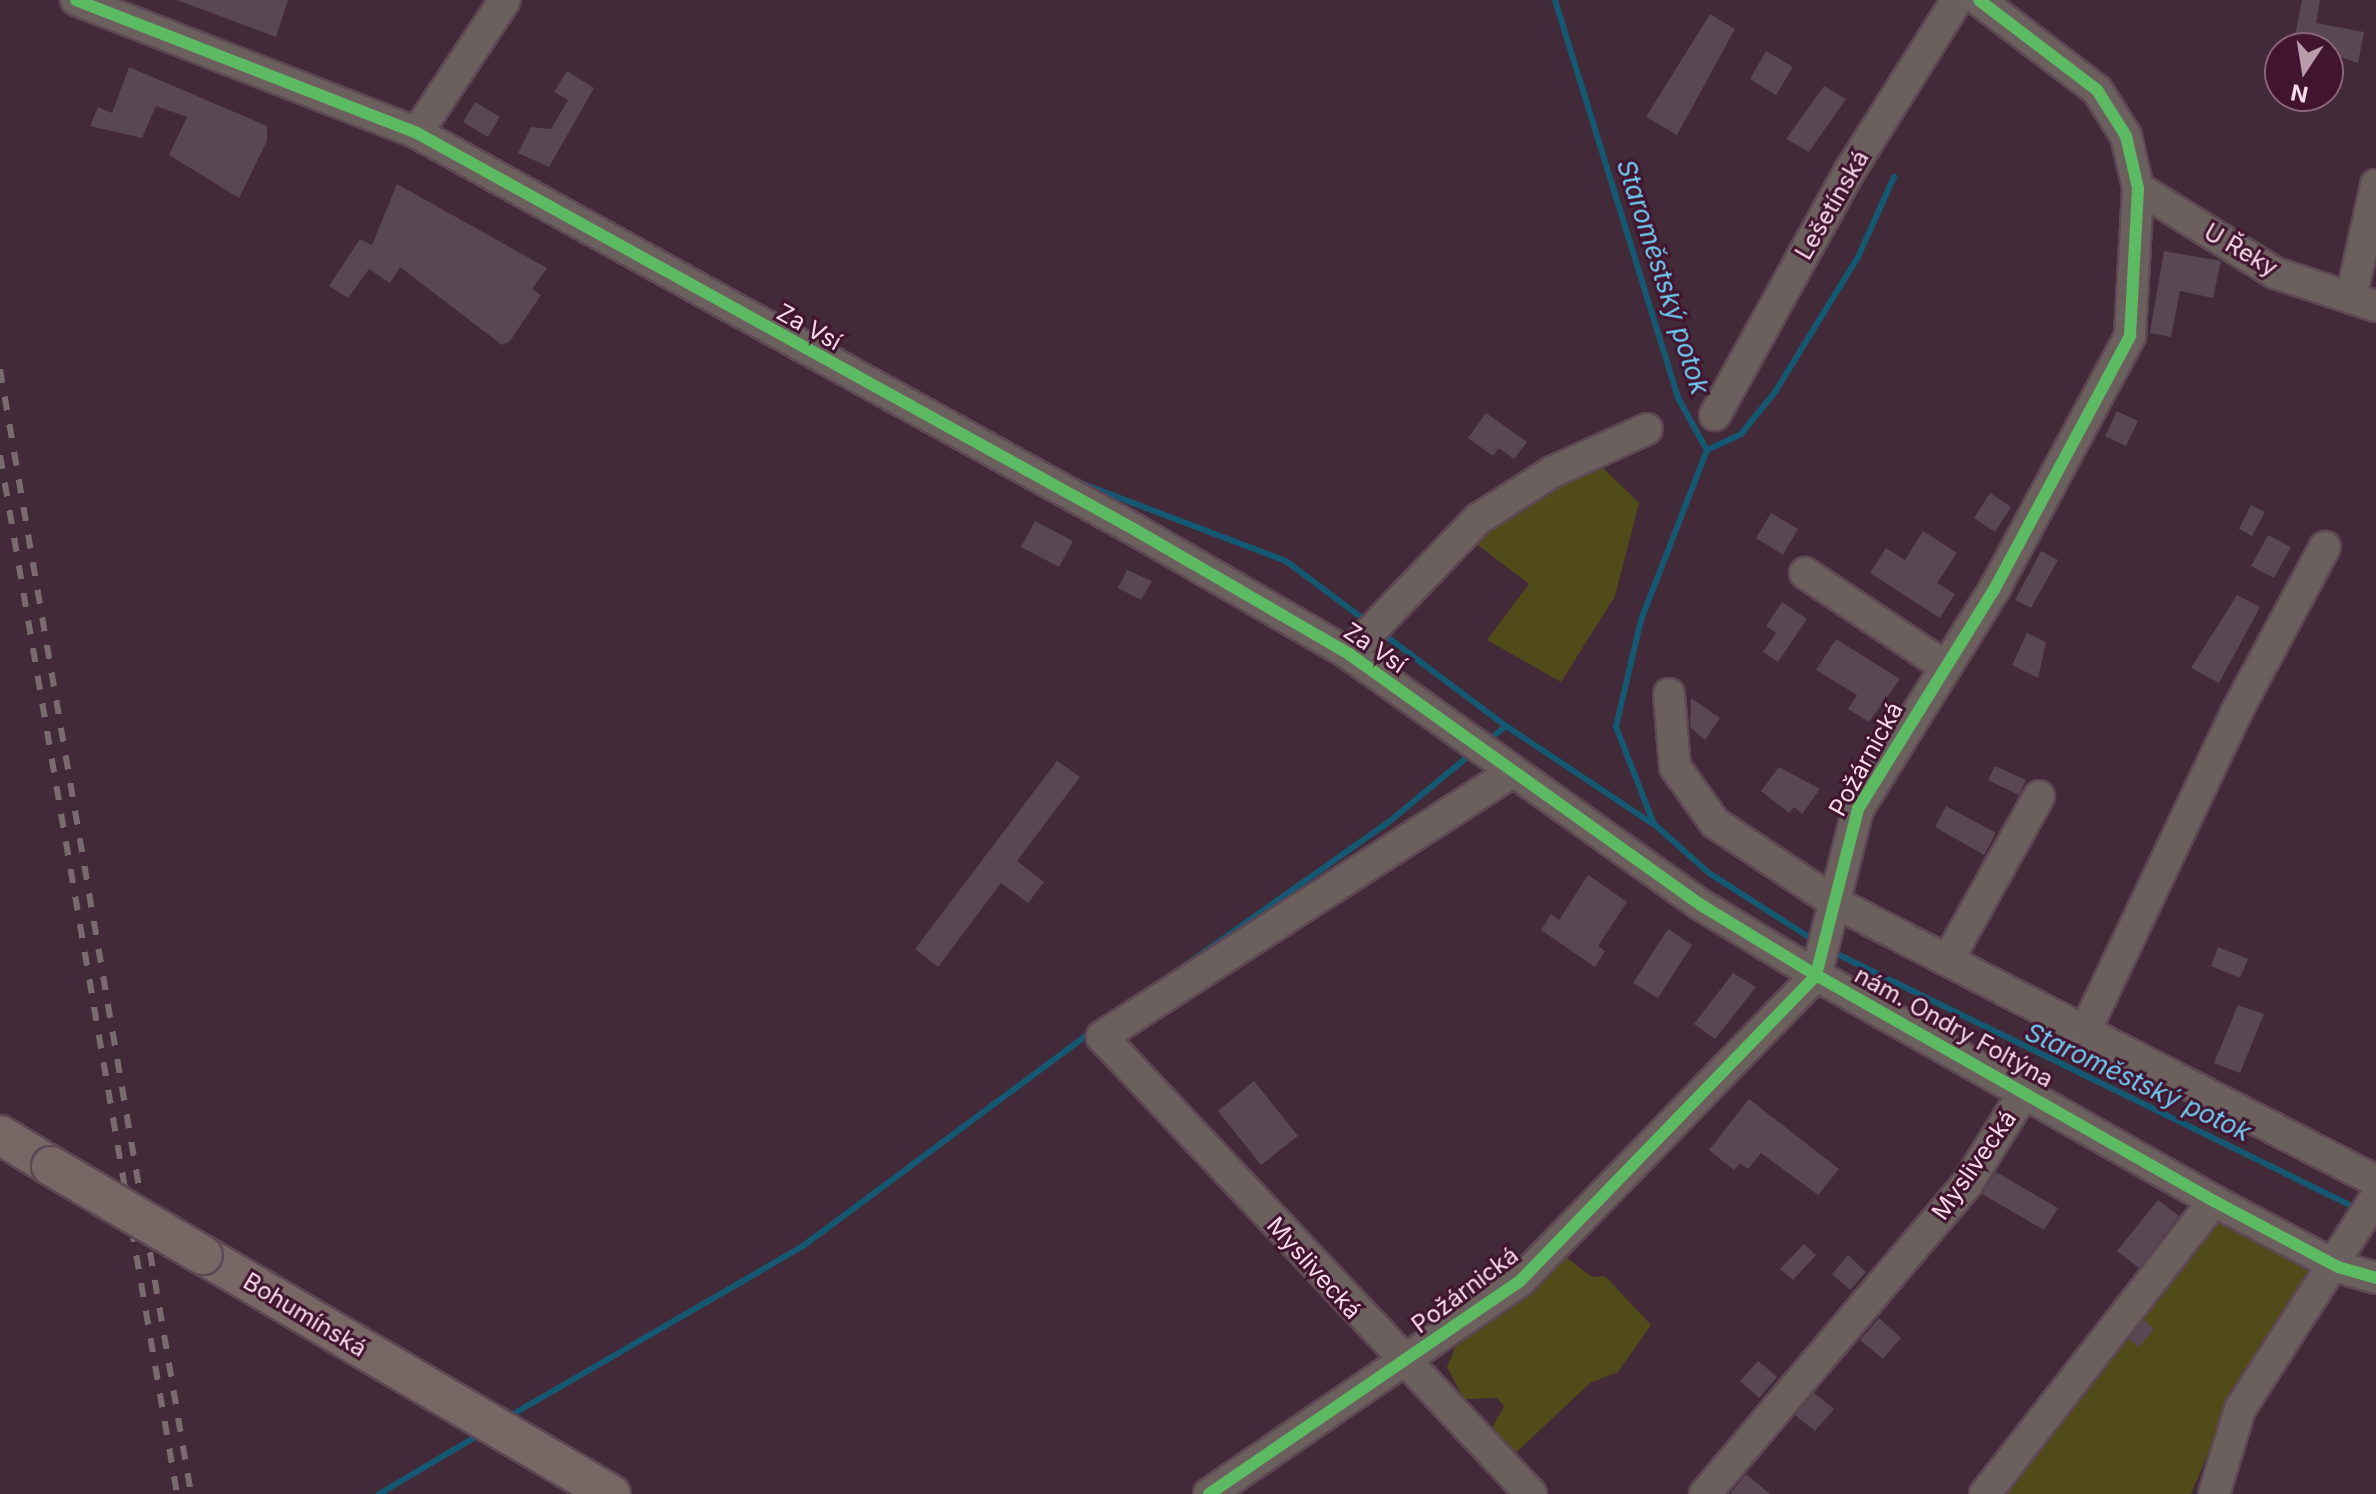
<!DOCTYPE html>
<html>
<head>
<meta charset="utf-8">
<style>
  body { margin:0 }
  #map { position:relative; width:2376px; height:1494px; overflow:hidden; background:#422a38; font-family:Inter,sans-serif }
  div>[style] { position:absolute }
  .green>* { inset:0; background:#514b19 }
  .stream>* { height:6px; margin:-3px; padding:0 3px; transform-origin:3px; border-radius:3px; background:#155871 }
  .building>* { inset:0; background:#5a4754 }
  .roads { filter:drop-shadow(2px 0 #5d4853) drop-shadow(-2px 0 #5d4853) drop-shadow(0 2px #5d4853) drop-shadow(0 -2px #5d4853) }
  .minor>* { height:30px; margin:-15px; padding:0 15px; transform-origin:15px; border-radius:15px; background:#6c605e }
  .major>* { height:38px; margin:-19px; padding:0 19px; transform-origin:19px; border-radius:19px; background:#796766 }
  .rail>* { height:6px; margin-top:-3px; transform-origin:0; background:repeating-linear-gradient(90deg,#7a6b6f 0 14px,transparent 0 28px) }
  .bridges { filter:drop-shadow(2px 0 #5d4853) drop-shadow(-2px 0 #5d4853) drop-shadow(0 2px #5d4853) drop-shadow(0 -2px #5d4853) }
  .major-bridge>* { height:38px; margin:-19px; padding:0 19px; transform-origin:19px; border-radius:19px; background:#796766 }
  .cycleway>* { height:12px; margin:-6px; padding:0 6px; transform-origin:6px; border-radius:6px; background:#5cba63 }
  span { translate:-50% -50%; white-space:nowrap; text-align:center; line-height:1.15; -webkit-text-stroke:6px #41152f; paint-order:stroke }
  .street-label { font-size:24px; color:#f7dae9 }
  .water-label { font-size:26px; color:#6fcdf3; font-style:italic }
  .north { position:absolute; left:2264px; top:32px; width:80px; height:80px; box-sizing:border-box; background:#41152f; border:2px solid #8a6479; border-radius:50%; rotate:192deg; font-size:22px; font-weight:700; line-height:32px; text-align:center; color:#f7dae9 }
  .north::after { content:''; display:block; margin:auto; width:28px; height:36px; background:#b89cab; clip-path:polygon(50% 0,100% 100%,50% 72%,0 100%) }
</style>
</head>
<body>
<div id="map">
  <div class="green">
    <div style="clip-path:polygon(1595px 460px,1639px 503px,1615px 596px,1561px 682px,1487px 640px,1529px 584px,1474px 542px,1548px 480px)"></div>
    <div style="clip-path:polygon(2215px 1214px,2320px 1274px,2224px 1416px,2191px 1494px,1993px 1494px)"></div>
    <div style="clip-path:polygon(1566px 1257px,1592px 1277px,1605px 1276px,1651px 1325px,1618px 1372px,1590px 1383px,1508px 1460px,1490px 1431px,1504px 1406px,1497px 1398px,1464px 1399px,1447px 1367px,1456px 1346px)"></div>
  </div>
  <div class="stream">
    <div style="left:1555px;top:0;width:417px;rotate:72.8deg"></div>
    <div style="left:1678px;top:398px;width:60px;rotate:60.9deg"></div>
    <div style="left:1707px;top:450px;width:182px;rotate:111.2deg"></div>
    <div style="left:1641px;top:620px;width:110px;rotate:103.2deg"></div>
    <div style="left:1616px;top:727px;width:104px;rotate:68.6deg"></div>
    <div style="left:1654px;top:824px;width:74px;rotate:41.7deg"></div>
    <div style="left:1709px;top:873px;width:126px;rotate:32.7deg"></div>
    <div style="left:1707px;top:450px;width:38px;rotate:-25deg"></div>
    <div style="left:1741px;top:434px;width:54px;rotate:-51deg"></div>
    <div style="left:1775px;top:392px;width:158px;rotate:-58.4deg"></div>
    <div style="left:1858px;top:257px;width:88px;rotate:-65.8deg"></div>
    <div style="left:1078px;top:482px;width:222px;rotate:20.8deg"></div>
    <div style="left:1286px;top:561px;width:99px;rotate:36.8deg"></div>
    <div style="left:1382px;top:633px;width:155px;rotate:36.9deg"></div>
    <div style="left:1491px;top:738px;width:19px;rotate:-39deg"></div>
    <div style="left:1506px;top:726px;width:177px;rotate:33.7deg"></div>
    <div style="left:1831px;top:951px;width:585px;rotate:26.08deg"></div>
    <div style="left:1176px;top:972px;width:262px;rotate:-35.2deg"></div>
    <div style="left:1390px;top:821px;width:97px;rotate:-39.6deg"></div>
    <div style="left:515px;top:1413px;width:333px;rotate:-30.1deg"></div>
    <div style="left:803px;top:1246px;width:364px;rotate:-36.6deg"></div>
    <div style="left:379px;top:1494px;width:120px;rotate:-30.6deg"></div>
  </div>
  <div class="building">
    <div style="clip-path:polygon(177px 0,288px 0,276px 37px)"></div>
    <div style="clip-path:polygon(2302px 0,2320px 0,2316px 23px,2364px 32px,2358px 63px,2294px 41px)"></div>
    <div style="clip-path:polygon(1710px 14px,1735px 29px,1677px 135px,1646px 117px)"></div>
    <div style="clip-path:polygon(1766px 51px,1793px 67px,1776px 95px,1750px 79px)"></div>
    <div style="clip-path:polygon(129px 67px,267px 126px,267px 141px,239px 198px,169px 155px,187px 117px,156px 106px,142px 138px,90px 126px,98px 107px,112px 113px)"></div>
    <div style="clip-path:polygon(567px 71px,594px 88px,549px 167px,518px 153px,531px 127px,551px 129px,568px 100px,554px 92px)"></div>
    <div style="clip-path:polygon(1824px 86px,1846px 99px,1809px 152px,1786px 139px)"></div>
    <div style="clip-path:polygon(475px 102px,500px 117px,488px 137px,463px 122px)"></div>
    <div style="clip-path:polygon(397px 184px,547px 268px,532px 289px,541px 295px,510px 341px,502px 345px,400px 267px,390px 283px,369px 269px,348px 298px,329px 286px,360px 239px,372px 245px)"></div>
    <div style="clip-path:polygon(2164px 251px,2221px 261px,2213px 298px,2180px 291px,2171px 337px,2150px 333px)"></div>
    <div style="clip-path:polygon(2117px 411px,2138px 421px,2126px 446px,2105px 436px)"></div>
    <div style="clip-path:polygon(1486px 413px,1527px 442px,1514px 459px,1499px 448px,1493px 456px,1468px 438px)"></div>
    <div style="clip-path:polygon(1990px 493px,2011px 507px,1995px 532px,1974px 518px)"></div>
    <div style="clip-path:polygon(2251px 505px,2265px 512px,2252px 536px,2239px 529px)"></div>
    <div style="clip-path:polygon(1771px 513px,1798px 529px,1783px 555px,1756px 538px)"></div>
    <div style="clip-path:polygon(1035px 521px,1073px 541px,1059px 567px,1021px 547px)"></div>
    <div style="clip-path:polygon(1923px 531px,1957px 553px,1937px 583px,1955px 594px,1940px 618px,1870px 573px,1886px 548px,1905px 560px)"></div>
    <div style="clip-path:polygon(2268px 535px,2291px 547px,2274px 578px,2251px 566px)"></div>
    <div style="clip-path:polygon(2041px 551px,2058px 560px,2031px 608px,2015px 600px)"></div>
    <div style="clip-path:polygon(1127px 570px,1152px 581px,1141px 600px,1118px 588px)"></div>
    <div style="clip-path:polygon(2237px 595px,2260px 607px,2219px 683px,2191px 668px)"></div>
    <div style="clip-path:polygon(1782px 602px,1807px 619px,1778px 662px,1763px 652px,1776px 633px,1766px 626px)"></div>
    <div style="clip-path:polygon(2027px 633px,2046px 642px,2038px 678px,2012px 665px)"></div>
    <div style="clip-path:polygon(1836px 639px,1900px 679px,1869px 722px,1848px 709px,1857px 695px,1816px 670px)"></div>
    <div style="clip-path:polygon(1691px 698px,1720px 718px,1705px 740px,1690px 727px)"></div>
    <div style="clip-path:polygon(1057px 761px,1080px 777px,1017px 861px,1044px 882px,1028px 903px,1001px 883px,938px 967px,915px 949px)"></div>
    <div style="clip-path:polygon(1995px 766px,2026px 780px,2019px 795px,1988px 780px)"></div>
    <div style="clip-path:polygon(1779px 767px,1820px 789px,1802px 814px,1794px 807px,1789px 813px,1761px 791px)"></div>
    <div style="clip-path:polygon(1946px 806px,1996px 833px,1984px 855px,1935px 827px)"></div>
    <div style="clip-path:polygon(1588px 875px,1627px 902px,1598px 946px,1605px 951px,1595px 967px,1541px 930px,1551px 914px,1559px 920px)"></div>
    <div style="clip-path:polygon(1668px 929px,1692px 945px,1658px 998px,1633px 983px)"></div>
    <div style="clip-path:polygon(2218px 947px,2248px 959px,2240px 978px,2211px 966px)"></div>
    <div style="clip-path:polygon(1733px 973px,1756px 987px,1715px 1039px,1694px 1024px)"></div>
    <div style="clip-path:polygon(2238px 1005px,2264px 1014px,2240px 1073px,2214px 1063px)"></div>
    <div style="clip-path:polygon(1254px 1081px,1298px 1136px,1261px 1165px,1218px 1111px)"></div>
    <div style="clip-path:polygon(1749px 1099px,1839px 1169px,1818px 1195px,1761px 1153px,1748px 1169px,1740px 1163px,1734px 1170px,1709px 1150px)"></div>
    <div style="clip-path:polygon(1996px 1172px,2058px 1208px,2044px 1230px,1982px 1194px)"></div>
    <div style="clip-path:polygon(2158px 1200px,2179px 1216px,2139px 1268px,2117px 1251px)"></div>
    <div style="clip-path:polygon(1804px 1244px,1816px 1255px,1793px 1280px,1780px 1269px)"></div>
    <div style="clip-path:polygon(1848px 1255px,1866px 1272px,1850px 1290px,1832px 1274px)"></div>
    <div style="clip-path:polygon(1879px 1318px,1901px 1338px,1883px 1359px,1860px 1340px)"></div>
    <div style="clip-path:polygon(2144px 1320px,2154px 1329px,2139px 1347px,2129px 1339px)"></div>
    <div style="clip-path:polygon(1758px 1361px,1777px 1377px,1759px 1398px,1740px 1381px)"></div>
    <div style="clip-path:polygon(1814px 1393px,1834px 1409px,1815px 1431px,1795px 1415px)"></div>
    <div style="clip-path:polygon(1746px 1474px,1770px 1494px,1730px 1494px)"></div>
  </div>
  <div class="roads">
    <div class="minor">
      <div style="left:76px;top:0;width:366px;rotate:21.3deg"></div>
      <div style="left:417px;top:133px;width:823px;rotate:28.93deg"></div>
      <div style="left:1137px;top:531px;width:245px;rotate:30.1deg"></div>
      <div style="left:1349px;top:654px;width:432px;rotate:35.5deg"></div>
      <div style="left:1701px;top:905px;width:135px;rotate:31.3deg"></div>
      <div style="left:1816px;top:975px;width:458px;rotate:29.6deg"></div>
      <div style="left:2214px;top:1201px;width:140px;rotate:28deg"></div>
      <div style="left:2338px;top:1267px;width:40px;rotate:16deg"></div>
      <div style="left:417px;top:133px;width:159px;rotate:-56.5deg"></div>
      <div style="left:2138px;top:188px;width:161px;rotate:31.8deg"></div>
      <div style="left:2275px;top:273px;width:106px;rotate:18.1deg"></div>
      <div style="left:2351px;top:298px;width:116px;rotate:-77.5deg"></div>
      <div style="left:1715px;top:415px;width:281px;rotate:-61.1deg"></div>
      <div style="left:1851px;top:169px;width:199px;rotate:-57.9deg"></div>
      <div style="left:1805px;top:573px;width:169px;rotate:33.7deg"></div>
      <div style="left:1349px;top:654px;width:187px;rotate:-46.3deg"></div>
      <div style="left:1478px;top:519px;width:88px;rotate:-32.4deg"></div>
      <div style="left:1552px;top:472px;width:104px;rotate:-24.4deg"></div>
      <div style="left:1669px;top:694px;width:73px;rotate:85.3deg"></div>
      <div style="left:1675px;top:767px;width:69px;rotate:54.5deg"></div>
      <div style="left:1715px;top:823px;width:145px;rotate:33.5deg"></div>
      <div style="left:1836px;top:903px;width:607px;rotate:27.24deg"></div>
      <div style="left:1511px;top:773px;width:487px;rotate:147.2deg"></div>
      <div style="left:1102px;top:1037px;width:627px;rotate:46.81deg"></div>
      <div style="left:1949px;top:958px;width:185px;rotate:-60.9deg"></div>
      <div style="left:2087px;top:1027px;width:352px;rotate:-64.6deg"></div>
      <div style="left:2238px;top:709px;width:184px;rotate:-61.8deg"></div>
      <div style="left:1209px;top:1494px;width:376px;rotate:-34.4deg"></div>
      <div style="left:1519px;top:1282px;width:427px;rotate:-45.9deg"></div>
      <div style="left:1816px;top:975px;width:171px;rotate:-75.8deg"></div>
      <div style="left:1858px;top:809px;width:260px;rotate:-58.2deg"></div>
      <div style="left:1995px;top:588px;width:286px;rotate:-61.8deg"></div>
      <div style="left:2130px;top:336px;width:148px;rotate:-86.9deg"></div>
      <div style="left:2138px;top:188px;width:53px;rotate:-103deg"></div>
      <div style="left:2126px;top:136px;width:54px;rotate:-122.2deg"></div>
      <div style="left:2097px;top:90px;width:148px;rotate:-142.7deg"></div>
      <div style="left:1705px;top:1494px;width:406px;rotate:-49.8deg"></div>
      <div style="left:1967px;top:1184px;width:110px;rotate:-58.1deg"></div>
      <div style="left:1985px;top:1494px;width:372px;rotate:-52deg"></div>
      <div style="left:2214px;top:1494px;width:89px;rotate:-73deg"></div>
      <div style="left:2240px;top:1409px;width:252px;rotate:-57.3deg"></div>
    </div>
    <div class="major">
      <div style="left:0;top:1135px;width:60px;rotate:31.3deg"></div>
      <div style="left:203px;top:1255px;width:473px;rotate:30.4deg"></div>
    </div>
  </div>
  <div class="rail">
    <div style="left:0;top:369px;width:1141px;rotate:80.36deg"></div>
    <div style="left:0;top:455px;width:1054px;rotate:80.33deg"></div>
  </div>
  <div class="bridges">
    <div class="major-bridge">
      <div style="left:51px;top:1166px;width:176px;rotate:30.4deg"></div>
    </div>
  </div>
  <div class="cycleway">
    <div style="left:76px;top:0;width:366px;rotate:21.3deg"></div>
    <div style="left:417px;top:133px;width:823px;rotate:28.93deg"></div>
    <div style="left:1137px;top:531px;width:245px;rotate:30.1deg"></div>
    <div style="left:1349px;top:654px;width:432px;rotate:35.5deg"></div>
    <div style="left:1701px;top:905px;width:135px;rotate:31.3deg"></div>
    <div style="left:1816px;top:975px;width:458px;rotate:29.6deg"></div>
    <div style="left:2214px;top:1201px;width:140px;rotate:28deg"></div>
    <div style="left:2338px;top:1267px;width:40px;rotate:16deg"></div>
    <div style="left:1209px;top:1494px;width:376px;rotate:-34.4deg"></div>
    <div style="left:1519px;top:1282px;width:427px;rotate:-45.9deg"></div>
    <div style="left:1816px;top:975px;width:171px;rotate:-75.8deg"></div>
    <div style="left:1858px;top:809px;width:260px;rotate:-58.2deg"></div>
    <div style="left:1995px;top:588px;width:286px;rotate:-61.8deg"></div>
    <div style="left:2130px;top:336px;width:148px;rotate:-86.9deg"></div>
    <div style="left:2138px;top:188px;width:53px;rotate:-103deg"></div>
    <div style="left:2126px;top:136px;width:54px;rotate:-122.2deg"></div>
    <div style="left:2097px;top:90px;width:148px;rotate:-142.7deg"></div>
  </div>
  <div class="street-label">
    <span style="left:1832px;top:205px;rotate:-60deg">Lešetínská</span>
    <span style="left:2241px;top:250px;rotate:30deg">U Řeky</span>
    <span style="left:809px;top:327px;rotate:29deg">Za Vsí</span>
    <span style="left:1375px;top:648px;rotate:34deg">Za Vsí</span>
    <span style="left:1866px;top:759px;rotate:-61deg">Požárnická</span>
    <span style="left:1954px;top:1027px;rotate:29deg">nám. Ondry Foltýna</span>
    <span style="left:1974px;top:1165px;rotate:-55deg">Myslivecká</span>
    <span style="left:1314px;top:1268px;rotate:48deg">Myslivecká</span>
    <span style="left:1465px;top:1290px;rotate:-37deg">Požárnická</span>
    <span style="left:305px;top:1315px;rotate:31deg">Bohumínská</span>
  </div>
  <div class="water-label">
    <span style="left:1663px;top:277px;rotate:72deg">Staroměstský potok</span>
    <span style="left:2138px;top:1082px;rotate:25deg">Staroměstský potok</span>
  </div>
  <div class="north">N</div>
</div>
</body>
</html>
